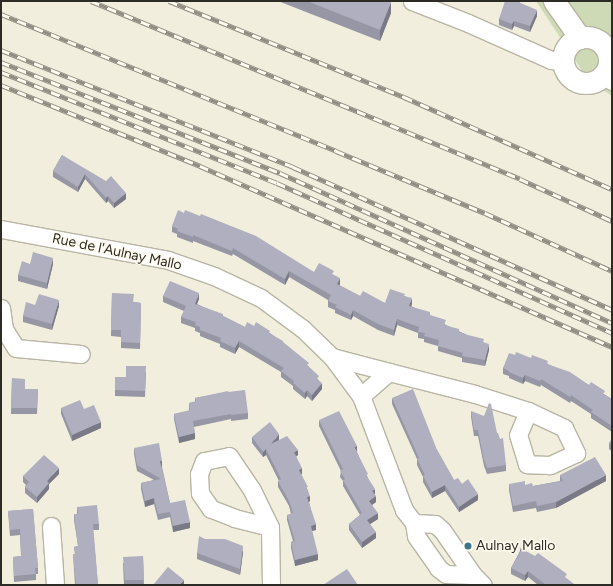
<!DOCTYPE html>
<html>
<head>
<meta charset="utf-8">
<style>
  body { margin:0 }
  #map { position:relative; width:613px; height:586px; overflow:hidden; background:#f2eedd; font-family:Figtree,sans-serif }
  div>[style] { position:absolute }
  .green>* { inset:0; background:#cedab5 }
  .roads { filter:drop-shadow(1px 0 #b9b5a5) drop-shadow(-1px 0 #b9b5a5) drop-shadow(0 1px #b9b5a5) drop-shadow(0 -1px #b9b5a5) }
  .minor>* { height:17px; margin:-8.5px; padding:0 8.5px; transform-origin:8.5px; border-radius:8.5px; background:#fff }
  .tertiary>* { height:21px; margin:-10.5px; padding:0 10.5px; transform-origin:10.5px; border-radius:10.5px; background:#fff }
  .tertiary>.ring { margin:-10.5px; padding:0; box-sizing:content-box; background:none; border:21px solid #fff; border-radius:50% }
  .rail>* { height:4.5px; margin-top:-2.25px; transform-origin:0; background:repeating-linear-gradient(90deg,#fffbee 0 9px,#908d82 0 18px); box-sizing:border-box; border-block:1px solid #908d82 }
  .wall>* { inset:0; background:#9696a4 }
  .shaded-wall>* { inset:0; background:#7a7a86 }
  .building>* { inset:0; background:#afafbf }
  .dots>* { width:11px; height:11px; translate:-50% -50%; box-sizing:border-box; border:2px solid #fffbee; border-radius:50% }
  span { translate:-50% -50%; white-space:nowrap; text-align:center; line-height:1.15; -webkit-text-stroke:3px #fffbee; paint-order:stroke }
  .street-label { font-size:14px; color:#2d2b25 }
  .poi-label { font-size:14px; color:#2d2b25 }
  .left { translate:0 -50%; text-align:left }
  .frame { position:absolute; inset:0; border:2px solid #2d2b25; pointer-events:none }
</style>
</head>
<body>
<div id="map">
  <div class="green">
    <div style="clip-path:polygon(536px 1px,612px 1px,612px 96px,585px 78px,581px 69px)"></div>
  </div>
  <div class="roads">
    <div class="minor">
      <div style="left:412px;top:1px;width:60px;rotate:21.4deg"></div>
      <div style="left:468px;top:23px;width:91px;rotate:24deg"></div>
      <div style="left:551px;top:60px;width:12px;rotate:5deg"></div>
      <div style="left:603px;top:75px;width:11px;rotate:34deg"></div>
      <div style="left:1px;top:229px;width:170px;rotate:10.5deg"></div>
      <div style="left:168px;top:260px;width:49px;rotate:19.2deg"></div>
      <div style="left:214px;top:276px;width:52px;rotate:25.1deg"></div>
      <div style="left:261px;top:298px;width:52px;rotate:36.4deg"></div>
      <div style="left:303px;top:329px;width:40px;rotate:44deg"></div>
      <div style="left:332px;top:357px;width:49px;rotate:53.4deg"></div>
      <div style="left:361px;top:396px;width:122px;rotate:69.3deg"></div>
      <div style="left:404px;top:510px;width:16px;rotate:52deg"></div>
      <div style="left:414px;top:523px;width:13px;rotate:81deg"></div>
      <div style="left:416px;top:536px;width:39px;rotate:55deg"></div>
      <div style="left:438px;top:568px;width:10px;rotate:37deg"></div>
      <div style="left:446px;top:574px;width:27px;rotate:2deg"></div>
      <div style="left:1px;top:308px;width:21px;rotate:82deg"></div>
      <div style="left:4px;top:329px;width:22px;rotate:58deg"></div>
      <div style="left:16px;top:348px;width:65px;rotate:5.3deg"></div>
      <div style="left:332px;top:357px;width:59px;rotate:14.7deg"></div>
      <div style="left:361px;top:396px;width:37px;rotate:-41deg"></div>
      <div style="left:389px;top:372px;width:89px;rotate:14.3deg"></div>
      <div style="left:475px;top:394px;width:56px;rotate:17.8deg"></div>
      <div style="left:528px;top:411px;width:40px;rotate:25deg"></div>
      <div style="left:564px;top:428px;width:28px;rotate:64deg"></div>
      <div style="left:576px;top:453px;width:29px;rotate:155deg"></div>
      <div style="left:550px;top:465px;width:23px;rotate:-178deg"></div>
      <div style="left:527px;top:464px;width:30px;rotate:-107deg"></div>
      <div style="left:518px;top:435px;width:26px;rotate:-67deg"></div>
      <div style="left:414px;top:523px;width:21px;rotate:3deg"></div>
      <div style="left:435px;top:524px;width:9px;rotate:41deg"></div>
      <div style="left:442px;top:530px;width:55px;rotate:55.4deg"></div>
      <div style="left:473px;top:575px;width:14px;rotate:45deg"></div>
      <div style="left:51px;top:526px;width:59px;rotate:86.1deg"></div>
      <div style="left:270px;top:527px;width:36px;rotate:-166deg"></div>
      <div style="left:235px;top:518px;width:26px;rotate:-159deg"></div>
      <div style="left:211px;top:509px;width:19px;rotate:-125deg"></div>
      <div style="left:200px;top:493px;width:19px;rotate:-93deg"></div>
      <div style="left:199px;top:474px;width:14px;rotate:-69deg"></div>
      <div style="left:204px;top:461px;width:25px;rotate:-11deg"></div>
      <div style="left:229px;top:456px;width:41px;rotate:55.9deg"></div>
      <div style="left:252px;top:490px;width:41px;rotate:64.1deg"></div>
      <div style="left:270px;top:527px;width:58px;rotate:89deg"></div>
    </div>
    <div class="tertiary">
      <div style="left:554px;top:1px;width:45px;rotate:54.9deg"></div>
      <div class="ring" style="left:563px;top:37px;width:25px;height:25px"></div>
    </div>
  </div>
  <div class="rail">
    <div style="left:91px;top:1px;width:464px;rotate:22.5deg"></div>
    <div style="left:520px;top:179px;width:101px;rotate:24.5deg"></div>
    <div style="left:169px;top:1px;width:254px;rotate:22.2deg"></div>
    <div style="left:404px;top:97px;width:227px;rotate:23.9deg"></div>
    <div style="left:1px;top:14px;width:362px;rotate:22.2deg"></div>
    <div style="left:336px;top:151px;width:161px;rotate:22.6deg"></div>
    <div style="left:485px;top:213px;width:140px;rotate:24.5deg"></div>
    <div style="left:1px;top:50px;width:315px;rotate:21.8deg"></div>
    <div style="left:293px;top:167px;width:350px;rotate:24.1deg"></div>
    <div style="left:1px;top:62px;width:300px;rotate:21.7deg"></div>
    <div style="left:280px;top:173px;width:364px;rotate:24.3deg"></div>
    <div style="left:1px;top:72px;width:297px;rotate:21.9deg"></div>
    <div style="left:277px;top:183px;width:367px;rotate:24.1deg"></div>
    <div style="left:1px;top:85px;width:215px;rotate:22.1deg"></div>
    <div style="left:200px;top:166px;width:450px;rotate:23.7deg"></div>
  </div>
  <div class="wall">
    <div style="clip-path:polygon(278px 1px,389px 1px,391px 13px,380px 41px)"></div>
    <div style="clip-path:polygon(519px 2px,537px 16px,530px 32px,514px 26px,512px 30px,499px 25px,499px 19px)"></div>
    <div style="clip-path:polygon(62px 155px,126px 199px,114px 208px,108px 201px,106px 203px,85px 179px,78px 192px,53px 177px,53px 171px)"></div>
    <div style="clip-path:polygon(172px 226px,314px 272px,334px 275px,340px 284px,339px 285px,360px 296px,385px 303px,405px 296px,412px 304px,411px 306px,430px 315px,446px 325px,484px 343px,489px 350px,485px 366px,462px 362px,462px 358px,438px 351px,438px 346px,424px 342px,424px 339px,418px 338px,418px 333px,397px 325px,394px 336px,378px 330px,353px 316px,351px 320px,335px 313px,335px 310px,328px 307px,328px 300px,289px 277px,285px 285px,233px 254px,232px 256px,193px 241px,193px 243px,177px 237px,177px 234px,172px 232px)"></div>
    <div style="clip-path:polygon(30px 264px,53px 264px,47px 289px,18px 281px,18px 275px)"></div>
    <div style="clip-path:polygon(112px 293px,134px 302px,141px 303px,140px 349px,121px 348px,121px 337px,111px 336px)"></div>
    <div style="clip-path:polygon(163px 296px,199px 299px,197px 304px,223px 316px,245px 327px,270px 333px,283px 343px,309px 367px,319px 381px,322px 389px,312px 401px,307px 396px,305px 399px,293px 389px,293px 386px,281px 377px,281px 372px,239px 347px,235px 354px,220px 347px,220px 344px,200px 336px,200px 333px,195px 331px,195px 328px,181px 323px,181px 317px,184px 311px,163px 302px)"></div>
    <div style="clip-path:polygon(35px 305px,59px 306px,52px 330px,23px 322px,23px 316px)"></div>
    <div style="clip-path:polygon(515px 355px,531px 358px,548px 364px,589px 385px,612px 399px,612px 432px,591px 418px,591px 414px,571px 401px,570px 403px,541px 385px,540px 387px,525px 381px,523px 384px,509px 378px,509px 376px,503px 374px,503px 368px)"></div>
    <div style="clip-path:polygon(146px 372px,145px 397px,115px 396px,115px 377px,126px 377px)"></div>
    <div style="clip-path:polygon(12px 378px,25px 389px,38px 389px,37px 414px,11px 414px)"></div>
    <div style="clip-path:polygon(228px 392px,248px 413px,248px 419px,231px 421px,231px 419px,194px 427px,195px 439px,179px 443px,174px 419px,174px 414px,189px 411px,189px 403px,195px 402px,195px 398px)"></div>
    <div style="clip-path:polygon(392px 398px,437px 450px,454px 480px,462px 484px,478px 500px,459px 512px,445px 491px,432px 498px,423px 482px,423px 477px,417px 465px,417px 459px,392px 404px)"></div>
    <div style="clip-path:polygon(61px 408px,84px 409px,101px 428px,72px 441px,61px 414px)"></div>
    <div style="clip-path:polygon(471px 411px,497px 433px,506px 465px,506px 471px,487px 474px,484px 466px,478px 436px,474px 436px,471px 417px)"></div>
    <div style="clip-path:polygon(319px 420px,357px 452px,375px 495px,376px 502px,372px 505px,378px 519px,370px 524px,376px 538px,362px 548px,349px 530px,349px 524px,360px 515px,343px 486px,343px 481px,340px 477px,341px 471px,319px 426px)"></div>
    <div style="clip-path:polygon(252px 437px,279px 440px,298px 455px,296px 456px,301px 474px,308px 491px,310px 501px,309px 502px,316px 530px,312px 531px,318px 560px,295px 566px,291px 548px,291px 542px,293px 541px,287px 520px,287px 515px,291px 514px,289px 506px,278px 487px,278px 481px,279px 481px,266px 455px,263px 457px,252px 443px)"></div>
    <div style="clip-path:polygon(612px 439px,612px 451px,609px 449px,609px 443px)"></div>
    <div style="clip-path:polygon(134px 448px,162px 467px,170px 503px,190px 528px,173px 532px,170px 517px,158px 520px,154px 504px,145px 507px,141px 489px,141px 483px,154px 480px,137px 471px,134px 454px)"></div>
    <div style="clip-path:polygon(59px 474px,49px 484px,49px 489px,37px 503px,25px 493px,25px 487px,26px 485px,23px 482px,23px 476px)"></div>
    <div style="clip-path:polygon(560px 475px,606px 481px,556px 508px,537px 512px,536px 508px,513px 512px,509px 490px,509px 484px,525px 485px,533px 486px,560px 481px)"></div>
    <div style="clip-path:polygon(77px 507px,99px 524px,99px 530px,93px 530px,98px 585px,75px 585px,73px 554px,75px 554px,74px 547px,78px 546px,74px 520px,74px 514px,77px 514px)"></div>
    <div style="clip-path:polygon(33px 509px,38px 568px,38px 574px,36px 574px,36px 580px,14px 582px,13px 557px,21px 556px,20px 535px,10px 536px,8px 511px)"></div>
    <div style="clip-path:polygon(205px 539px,243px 552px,240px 575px,197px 559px,197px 553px)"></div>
    <div style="clip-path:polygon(520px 548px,567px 579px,575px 585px,538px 585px,528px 577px,525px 581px,511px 574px,511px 568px,520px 551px)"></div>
    <div style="clip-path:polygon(143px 556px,144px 585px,124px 585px,123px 563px)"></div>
  </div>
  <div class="shaded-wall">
    <div style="clip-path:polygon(391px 2px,391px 13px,380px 41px,380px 30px)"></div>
    <div style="clip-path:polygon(537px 10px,537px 16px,530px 32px,530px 26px)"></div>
    <div style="clip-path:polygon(514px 21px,514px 26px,512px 30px,512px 24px)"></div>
    <div style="clip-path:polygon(85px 174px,85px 179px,78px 192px,78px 187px)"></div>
    <div style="clip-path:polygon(126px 193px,126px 199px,114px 208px,114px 203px)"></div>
    <div style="clip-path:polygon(108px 196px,108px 201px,106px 203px,106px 198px)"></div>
    <div style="clip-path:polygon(53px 258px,53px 264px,47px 289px,47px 283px)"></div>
    <div style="clip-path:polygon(289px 271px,289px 277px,285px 285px,285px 279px)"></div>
    <div style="clip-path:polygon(340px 278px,340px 284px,337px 290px,337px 284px)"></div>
    <div style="clip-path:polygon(199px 293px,199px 299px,195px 309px,195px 304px)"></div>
    <div style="clip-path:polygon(412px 298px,412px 304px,409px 312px,409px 306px)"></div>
    <div style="clip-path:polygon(59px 300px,59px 306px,52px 330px,52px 324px)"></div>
    <div style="clip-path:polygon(353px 310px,353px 316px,351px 320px,351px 315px)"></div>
    <div style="clip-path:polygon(397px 319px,397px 325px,394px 336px,394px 330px)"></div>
    <div style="clip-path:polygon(239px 341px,239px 347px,235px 354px,235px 348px)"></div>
    <div style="clip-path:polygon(489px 344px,489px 350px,485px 366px,485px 360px)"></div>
    <div style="clip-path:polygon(525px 375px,525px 381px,523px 384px,523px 378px)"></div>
    <div style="clip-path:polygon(322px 383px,322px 389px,312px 401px,312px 395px)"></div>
    <div style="clip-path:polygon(307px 390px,307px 396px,305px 399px,305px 393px)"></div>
    <div style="clip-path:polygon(101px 422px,101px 428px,72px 441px,72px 435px)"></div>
    <div style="clip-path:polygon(195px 433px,195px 439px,179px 443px,179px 437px)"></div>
    <div style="clip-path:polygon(279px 434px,279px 440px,271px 444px)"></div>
    <div style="clip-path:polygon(357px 446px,357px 452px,354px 447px)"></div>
    <div style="clip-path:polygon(266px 449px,266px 455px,263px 457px,263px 452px)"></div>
    <div style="clip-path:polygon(298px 450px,298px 455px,294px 458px,294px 452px)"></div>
    <div style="clip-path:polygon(160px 461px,162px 461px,162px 467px,160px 467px)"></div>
    <div style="clip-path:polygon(59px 468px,59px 474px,49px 484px,49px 489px,37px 503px,37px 497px,47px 481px)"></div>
    <div style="clip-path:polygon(302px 468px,302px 474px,299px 475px,299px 470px)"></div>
    <div style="clip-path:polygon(606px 475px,606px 481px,556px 508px,556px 502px)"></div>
    <div style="clip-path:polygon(445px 485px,445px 491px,432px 498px,432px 492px)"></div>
    <div style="clip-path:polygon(375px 489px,375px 495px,372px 491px)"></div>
    <div style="clip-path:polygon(478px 494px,478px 500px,459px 512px,459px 507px)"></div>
    <div style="clip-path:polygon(310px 496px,310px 501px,307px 503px,307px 497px)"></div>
    <div style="clip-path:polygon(376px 496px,376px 502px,369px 507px,369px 501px)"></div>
    <div style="clip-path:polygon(154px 498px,154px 504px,145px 507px,145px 501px)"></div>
    <div style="clip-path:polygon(378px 513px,378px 519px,367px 526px,367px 520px)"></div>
    <div style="clip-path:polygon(190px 522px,190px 528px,173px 532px,173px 526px)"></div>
    <div style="clip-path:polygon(316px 524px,316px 530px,311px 531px,311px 526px)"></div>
    <div style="clip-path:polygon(376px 532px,376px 538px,362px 548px,362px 542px)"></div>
    <div style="clip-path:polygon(243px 546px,243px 552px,240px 575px,240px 569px)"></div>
    <div style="clip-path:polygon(318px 554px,318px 560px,295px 566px,295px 560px)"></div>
    <div style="clip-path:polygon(528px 571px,528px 577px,525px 581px,525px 575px)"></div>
    <div style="clip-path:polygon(184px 580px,184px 585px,179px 585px)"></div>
  </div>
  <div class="building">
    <div style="clip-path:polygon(307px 1px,389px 1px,391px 2px,380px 30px)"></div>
    <div style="clip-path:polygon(505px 1px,518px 1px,518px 2px,537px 10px,530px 26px,514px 21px,512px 24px,499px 19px)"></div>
    <div style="clip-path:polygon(62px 155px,106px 181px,111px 176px,126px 193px,114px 203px,108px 196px,106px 198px,85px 174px,78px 187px,53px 171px)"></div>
    <div style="clip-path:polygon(178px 210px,184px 213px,185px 210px,200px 216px,201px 214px,256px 236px,314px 272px,319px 263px,334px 271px,332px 274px,340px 278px,337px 284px,360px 296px,363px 291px,385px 303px,390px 289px,405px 294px,404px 296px,412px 298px,409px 306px,430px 312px,430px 315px,446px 320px,444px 325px,459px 329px,459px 332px,468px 335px,484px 339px,483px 342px,489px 344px,485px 360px,462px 356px,463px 353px,438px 346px,439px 340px,424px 336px,425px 333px,418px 332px,419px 327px,397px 319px,394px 330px,378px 324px,353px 310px,351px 315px,335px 307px,337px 305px,328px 301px,331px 295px,289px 271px,285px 279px,233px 248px,232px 251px,193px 235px,193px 237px,177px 231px,178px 228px,172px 226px)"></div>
    <div style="clip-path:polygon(33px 252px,53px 258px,47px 283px,18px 275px,22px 261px,30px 264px)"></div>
    <div style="clip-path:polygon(170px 281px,199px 293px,195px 304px,223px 314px,223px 316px,245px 327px,247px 322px,254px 326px,256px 322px,270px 331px,269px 333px,283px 341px,283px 342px,309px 363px,307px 365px,319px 376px,317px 379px,322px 383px,312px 395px,307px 390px,305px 393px,293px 383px,294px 381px,281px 371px,284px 368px,239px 341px,235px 348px,220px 341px,221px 338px,200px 330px,200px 327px,195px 325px,196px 322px,181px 317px,186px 306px,163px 296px)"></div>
    <div style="clip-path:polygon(112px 293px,134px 294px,133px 302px,141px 303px,140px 343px,121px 342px,121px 330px,111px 330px)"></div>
    <div style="clip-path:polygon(39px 294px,59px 300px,52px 324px,23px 316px,26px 302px,35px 305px)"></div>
    <div style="clip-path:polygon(516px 352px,531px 358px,532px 355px,548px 361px,547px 364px,570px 372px,589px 385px,591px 382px,605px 391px,603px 394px,612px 399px,612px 426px,591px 412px,593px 410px,571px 395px,570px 397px,541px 379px,540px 381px,525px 375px,523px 378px,509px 372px,509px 371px,503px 368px,509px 353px,515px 355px)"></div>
    <div style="clip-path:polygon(126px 366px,146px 366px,145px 391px,115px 390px,115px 377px,126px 377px)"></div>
    <div style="clip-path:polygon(12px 378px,25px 379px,25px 389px,38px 389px,37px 408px,11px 408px)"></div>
    <div style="clip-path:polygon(413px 389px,437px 450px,454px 480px,458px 478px,462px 484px,468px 479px,478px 494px,459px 507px,445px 485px,432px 492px,423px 476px,425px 475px,417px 459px,419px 458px,392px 398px)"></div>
    <div style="clip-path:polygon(245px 390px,248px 413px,231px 415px,231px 414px,193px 421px,195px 433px,179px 437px,174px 414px,190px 410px,189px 403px,196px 401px,195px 398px,228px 391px,228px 392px)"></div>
    <div style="clip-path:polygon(80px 400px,84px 409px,94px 405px,101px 422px,72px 435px,61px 408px)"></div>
    <div style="clip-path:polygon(489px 403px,491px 404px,497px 433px,498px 433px,500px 439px,503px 438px,506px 465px,487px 468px,484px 460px,478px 430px,474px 430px,471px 411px,484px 416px)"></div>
    <div style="clip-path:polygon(339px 411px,357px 446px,354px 447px,368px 474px,366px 475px,375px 489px,372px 491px,376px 496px,369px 501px,378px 513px,367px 520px,376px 532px,362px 542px,349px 524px,362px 513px,343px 480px,345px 479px,340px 471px,343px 469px,319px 420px)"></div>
    <div style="clip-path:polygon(270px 422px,279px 434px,271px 444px,287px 436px,298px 450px,294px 452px,302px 468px,299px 470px,308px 487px,306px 487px,310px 496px,307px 497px,316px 524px,311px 526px,318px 554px,295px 560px,291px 542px,295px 541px,287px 515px,293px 513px,289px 501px,278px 481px,281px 479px,266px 449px,263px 452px,252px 437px)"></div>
    <div style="clip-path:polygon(612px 439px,612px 445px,609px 443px)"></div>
    <div style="clip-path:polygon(159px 443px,162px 461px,160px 461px,170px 503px,185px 500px,190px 522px,173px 526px,170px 512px,158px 514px,154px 498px,145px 501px,141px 483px,161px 479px,137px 465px,134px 448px)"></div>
    <div style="clip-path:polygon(44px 455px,59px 468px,47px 481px,49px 483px,37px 497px,25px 487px,29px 482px,23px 476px)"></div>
    <div style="clip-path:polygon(595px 457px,606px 475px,556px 502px,537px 506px,536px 501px,513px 506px,509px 484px,525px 481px,525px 485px,532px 483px,533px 486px,563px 481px,560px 475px)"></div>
    <div style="clip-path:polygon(97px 505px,99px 524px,93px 524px,98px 585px,76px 585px,73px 554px,75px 554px,74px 547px,78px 546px,74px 514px,78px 514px,77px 507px)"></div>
    <div style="clip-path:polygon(33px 509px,38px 568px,35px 568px,36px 574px,14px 576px,13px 557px,21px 556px,20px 529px,10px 530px,8px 511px)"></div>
    <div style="clip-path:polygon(199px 536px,205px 539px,225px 539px,243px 546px,240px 569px,197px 553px)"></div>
    <div style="clip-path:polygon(520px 548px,535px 556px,538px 553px,567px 574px,565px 577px,575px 585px,546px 585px,528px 571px,525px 575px,511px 568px,521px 551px)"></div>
    <div style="clip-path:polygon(143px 556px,144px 580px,125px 580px,123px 557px)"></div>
    <div style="clip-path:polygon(168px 567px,184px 580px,179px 585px,153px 585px)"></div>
    <div style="clip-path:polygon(347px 569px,358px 585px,323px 585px)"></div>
  </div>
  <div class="dots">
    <div style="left:468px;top:546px;background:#3b758e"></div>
  </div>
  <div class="street-label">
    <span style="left:117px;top:252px;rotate:12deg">Rue de l'Aulnay Mallo</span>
  </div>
  <div class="poi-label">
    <span class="left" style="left:476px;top:546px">Aulnay Mallo</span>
  </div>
  <div class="frame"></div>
</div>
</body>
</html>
